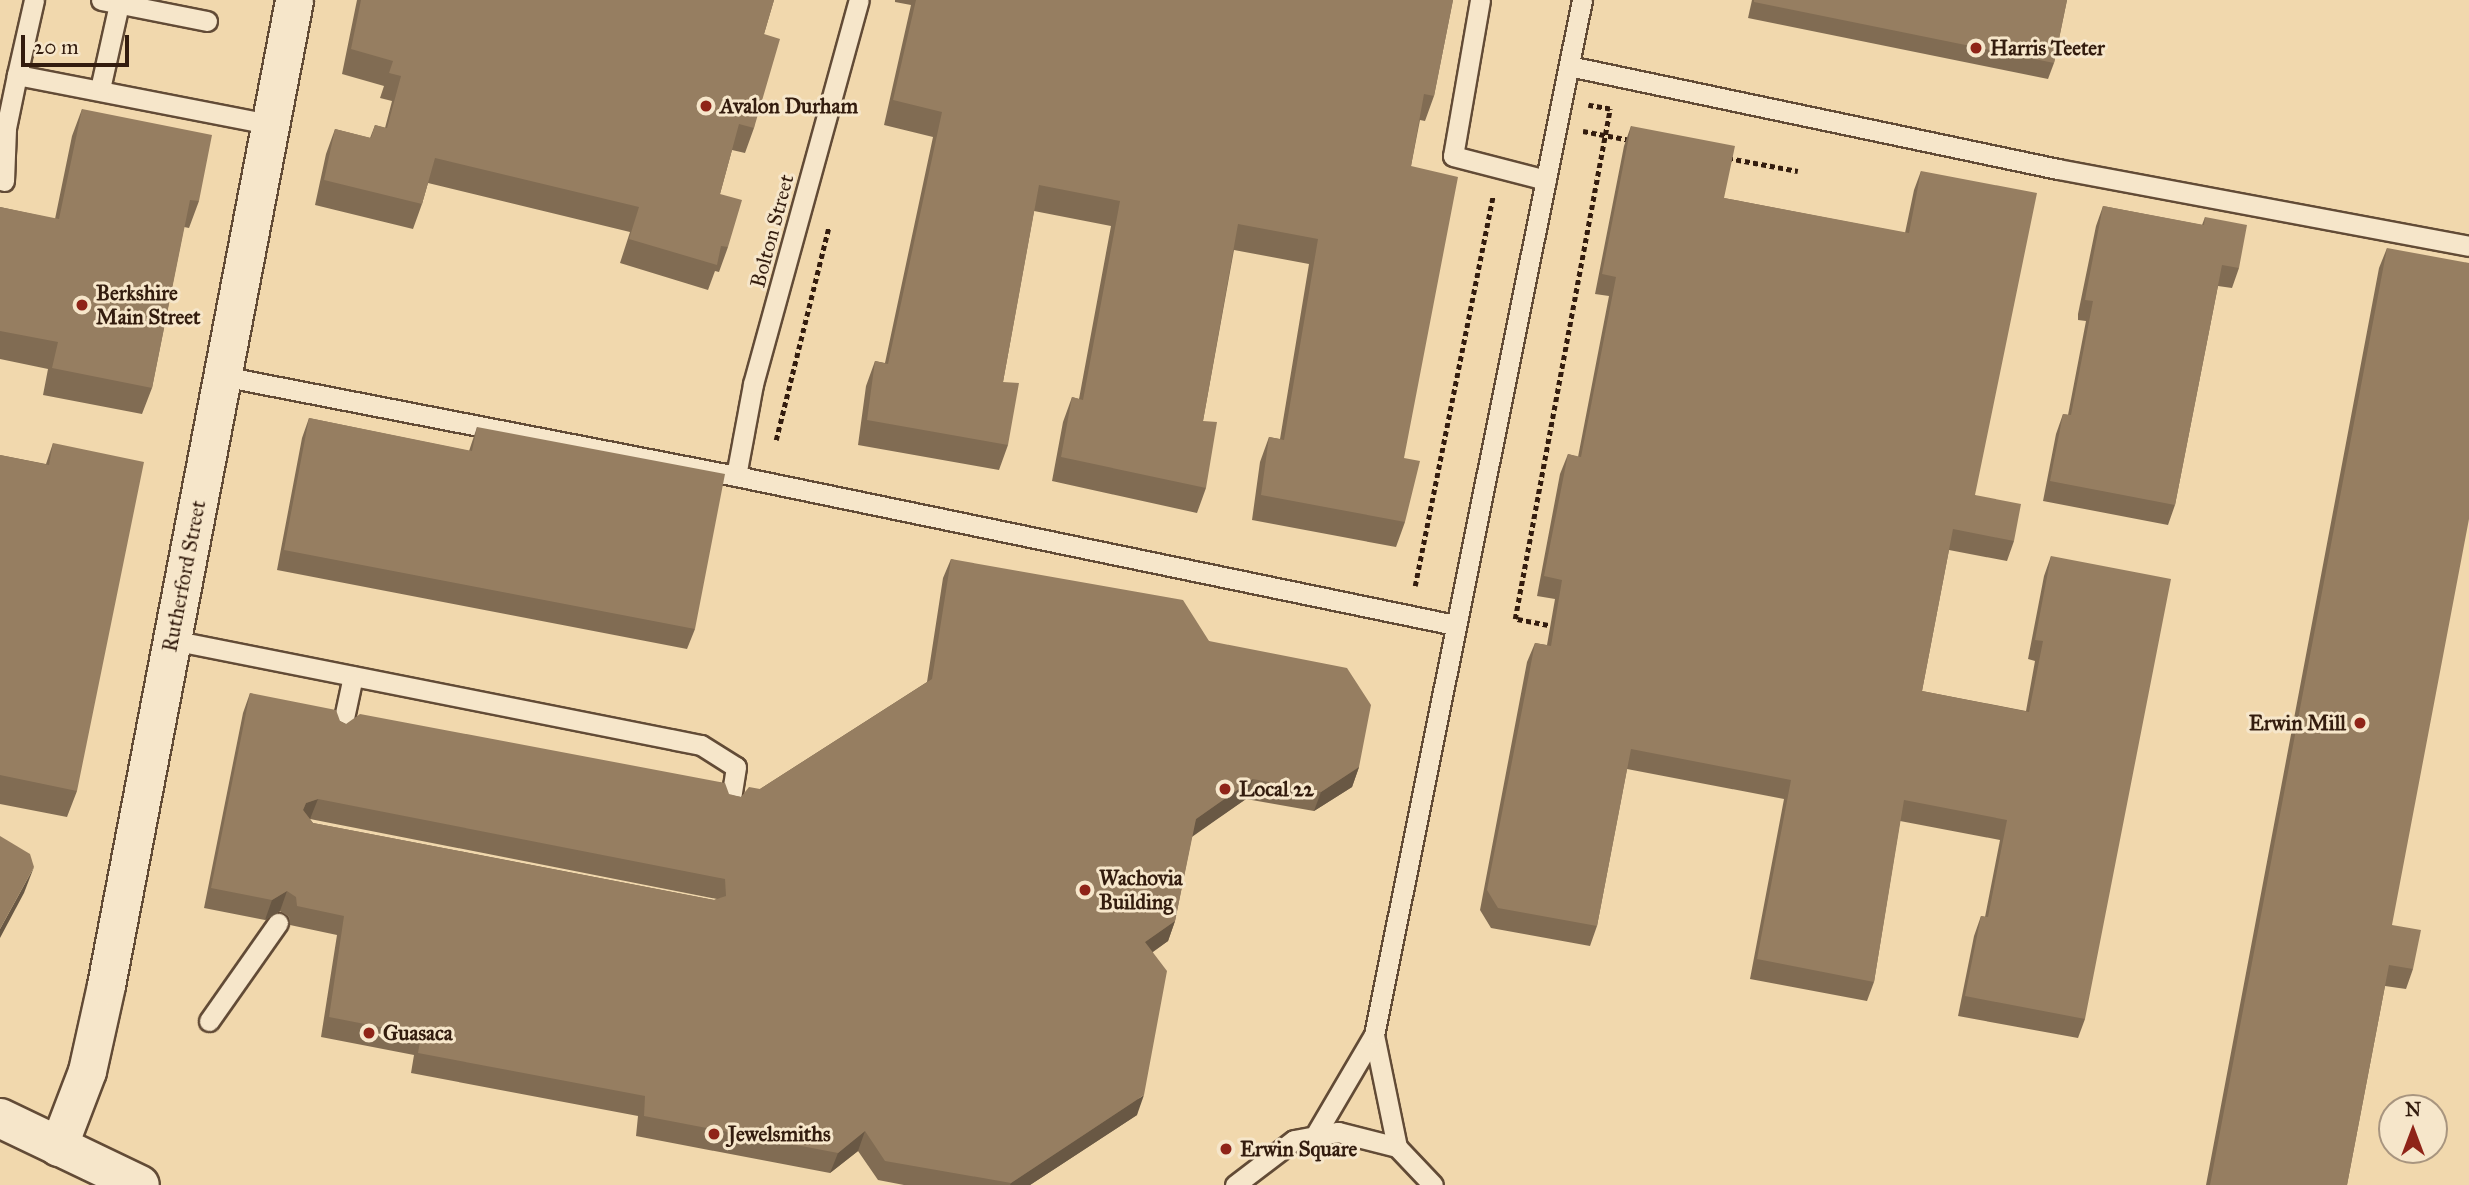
<!DOCTYPE html>
<html>
<head>
<meta charset="utf-8">
<style>
  body { margin:0 }
  #map { position:relative; width:2469px; height:1185px; overflow:hidden; background:#f1d8ad; font-family:"IM FELL Great Primer",serif }
  div>[style] { position:absolute }
  .path>* { height:4.5px; margin-top:-2.25px; transform-origin:0; background:repeating-linear-gradient(90deg,#331c0e 0 5px,transparent 0 8.5px) }
  .roads { filter:drop-shadow(2px 0 #624b36) drop-shadow(-2px 0 #624b36) drop-shadow(0 2px #624b36) drop-shadow(0 -2px #624b36) }
  .service>* { height:19px; margin:-9.5px; padding:0 9.5px; transform-origin:9.5px; border-radius:9.5px; background:#f6e6ca }
  .minor>* { height:37px; margin:-18.5px; padding:0 18.5px; transform-origin:18.5px; border-radius:18.5px; background:#f6e6ca }
  .secondary>* { height:38px; margin:-19px; padding:0 19px; transform-origin:19px; border-radius:19px; background:#f6e6ca }
  .wall>* { inset:0; background:#816c53 }
  .shaded-wall>* { inset:0; background:#695844 }
  .building>* { inset:0; background:#967e61 }
  .dots>* { width:19px; height:19px; translate:-50% -50%; box-sizing:border-box; border:4px solid #f6e6ca; border-radius:50% }
  span { translate:-50% -50%; white-space:nowrap; text-align:center; line-height:1.15; -webkit-text-stroke:6px #f6e6ca; paint-order:stroke }
  .poi-label { font-size:21px; color:#331c0e; font-weight:700 }
  .left { translate:0 -50%; text-align:left }
  .right { translate:-100% -50%; text-align:right }
  .street-label { font-size:21px; color:#331c0e }
  .north { position:absolute; left:2378px; top:1094px; width:70px; height:70px; box-sizing:border-box; background:#f6e6ca; border:2px solid #a8957f; border-radius:50%; rotate:0deg; font-size:19px; font-weight:700; line-height:28px; text-align:center; color:#331c0e }
  .north::after { content:''; display:block; margin:auto; width:24px; height:32px; background:#8f2418; clip-path:polygon(50% 0,100% 100%,50% 72%,0 100%) }
  .scale { position:absolute; left:21px; top:35px; width:108px; height:32px; box-sizing:border-box; border:4px solid #331c0e; border-top:0; padding-left:9px; font-size:21px; line-height:24px; white-space:nowrap; color:#331c0e; -webkit-text-stroke:5px #f6e6ca; paint-order:stroke }
</style>
</head>
<body>
<div id="map">
  <div class="path">
    <div style="left:1583px;top:131px;width:48px;rotate:10.8deg"></div>
    <div style="left:1728px;top:158px;width:71px;rotate:10.5deg"></div>
    <div style="left:776px;top:440px;width:220px;rotate:-76.1deg"></div>
    <div style="left:1415px;top:586px;width:399px;rotate:-78.7deg"></div>
    <div style="left:1556px;top:627px;width:42px;rotate:-169deg"></div>
    <div style="left:1515px;top:619px;width:519px;rotate:-79.45deg"></div>
    <div style="left:1610px;top:109px;width:22px;rotate:-170deg"></div>
  </div>
  <div class="roads">
    <div class="service">
      <div style="left:34px;top:0;width:77px;rotate:102.8deg"></div>
      <div style="left:17px;top:75px;width:257px;rotate:11deg"></div>
      <div style="left:101px;top:0;width:108px;rotate:11.2deg"></div>
      <div style="left:1480px;top:0;width:158px;rotate:99.8deg"></div>
      <div style="left:1453px;top:156px;width:96px;rotate:14.5deg"></div>
      <div style="left:1569px;top:66px;width:500px;rotate:11.9deg"></div>
      <div style="left:2058px;top:169px;width:418px;rotate:10.6deg"></div>
      <div style="left:100px;top:89px;width:87px;rotate:-77.4deg"></div>
      <div style="left:4px;top:181px;width:53px;rotate:-87.8deg"></div>
      <div style="left:6px;top:128px;width:54px;rotate:-78.3deg"></div>
      <div style="left:222px;top:376px;width:524px;rotate:11.01deg"></div>
      <div style="left:736px;top:476px;width:734px;rotate:11.71deg"></div>
      <div style="left:736px;top:476px;width:94px;rotate:-79.5deg"></div>
      <div style="left:753px;top:384px;width:398px;rotate:-74.6deg"></div>
      <div style="left:172px;top:640px;width:539px;rotate:11.23deg"></div>
      <div style="left:701px;top:745px;width:41px;rotate:32.2deg"></div>
      <div style="left:736px;top:767px;width:38px;rotate:99deg"></div>
      <div style="left:341px;top:732px;width:57px;rotate:-77.9deg"></div>
      <div style="left:209px;top:1021px;width:120px;rotate:-54.9deg"></div>
      <div style="left:1374px;top:1035px;width:114px;rotate:78.4deg"></div>
      <div style="left:1317px;top:1132px;width:113px;rotate:-59.6deg"></div>
      <div style="left:1374px;top:1035px;width:1056px;rotate:-78.64deg"></div>
      <div style="left:1235px;top:1185px;width:74px;rotate:-37.3deg"></div>
      <div style="left:1294px;top:1140px;width:45px;rotate:-10.3deg"></div>
      <div style="left:1338px;top:1132px;width:61px;rotate:14.3deg"></div>
      <div style="left:1397px;top:1147px;width:52px;rotate:46.5deg"></div>
    </div>
    <div class="minor">
      <div style="left:58px;top:1147px;width:81px;rotate:-69.1deg"></div>
      <div style="left:87px;top:1071px;width:88px;rotate:-77.5deg"></div>
      <div style="left:106px;top:985px;width:1003px;rotate:-79.19deg"></div>
    </div>
    <div class="secondary">
      <div style="left:0;top:1118px;width:155px;rotate:25.6deg"></div>
    </div>
  </div>
  <div class="wall">
    <div style="clip-path:polygon(357px 0,774px 0,764px 34px,754px 128px,745px 153px,732px 150px,720px 194px,728px 247px,719px 272px,715px 271px,708px 290px,620px 263px,630px 232px,428px 183px,422px 204px,413px 229px,315px 205px,326px 154px,335px 129px,370px 138px,375px 125px,385px 128px,392px 101px,380px 98px,384px 86px,342px 74px)"></div>
    <div style="clip-path:polygon(895px 0,1453px 0,1434px 96px,1425px 121px,1420px 120px,1411px 166px,1404px 458px,1405px 522px,1396px 547px,1252px 520px,1260px 462px,1269px 437px,1280px 439px,1309px 264px,1234px 250px,1203px 421px,1206px 488px,1197px 513px,1052px 481px,1063px 422px,1072px 397px,1079px 399px,1111px 226px,1034px 211px,1003px 382px,1008px 445px,999px 470px,858px 445px,866px 386px,875px 361px,885px 363px,933px 137px,884px 125px,911px 5px,895px 2px)"></div>
    <div style="clip-path:polygon(1752px 0,2067px 0,2054px 63px,2048px 79px,1748px 18px)"></div>
    <div style="clip-path:polygon(82px 109px,199px 201px,189px 228px,184px 227px,152px 388px,142px 414px,43px 395px,48px 369px,0 359px,0 207px,55px 219px,72px 136px)"></div>
    <div style="clip-path:polygon(1631px 126px,1724px 198px,1905px 233px,1914px 190px,1921px 171px,1975px 495px,2014px 541px,2007px 561px,1949px 550px,1922px 691px,2026px 711px,2035px 661px,2028px 659px,2044px 576px,2051px 556px,2085px 1019px,2078px 1038px,1958px 1016px,1974px 936px,1981px 916px,1985px 917px,2000px 840px,1900px 821px,1874px 982px,1867px 1001px,1750px 979px,1784px 799px,1627px 769px,1597px 926px,1590px 946px,1491px 928px,1480px 910px,1527px 662px,1535px 643px,1547px 645px,1555px 599px,1537px 596px,1560px 474px,1568px 454px,1578px 457px,1609px 296px,1595px 294px,1624px 146px)"></div>
    <div style="clip-path:polygon(2103px 206px,2202px 225px,2205px 217px,2239px 268px,2232px 288px,2218px 286px,2175px 505px,2168px 525px,2043px 501px,2056px 434px,2063px 414px,2068px 415px,2086px 321px,2078px 320px,2078px 314px,2096px 226px)"></div>
    <div style="clip-path:polygon(2387px 248px,2392px 925px,2413px 969px,2406px 989px,2385px 986px,2347px 1185px,2206px 1185px,2379px 268px)"></div>
    <div style="clip-path:polygon(309px 418px,469px 451px,477px 427px,695px 629px,687px 649px,277px 570px,302px 438px)"></div>
    <div style="clip-path:polygon(53px 443px,77px 791px,67px 817px,0 804px,0 455px,46px 464px)"></div>
    <div style="clip-path:polygon(evenodd,951px 559px,1209px 641px,1359px 767px,1352px 787px,1314px 811px,1246px 799px,1192px 836px,1175px 921px,1168px 941px,1153px 952px,1137px 1115px,1030px 1185px,904px 1185px,878px 1180px,858px 1151px,830px 1173px,636px 1136px,638px 1116px,411px 1073px,414px 1055px,321px 1037px,337px 935px,290px 925px,289px 917px,280px 911px,265px 920px,204px 908px,243px 713px,250px 693px,340px 721px,346px 724px,741px 797px,760px 789px,927px 682px,943px 578px,951px 559px,310px 819px,717px 899px,714px 900px,313px 823px,310px 819px)"></div>
  </div>
  <div class="shaded-wall">
    <div style="clip-path:polygon(1359px 767px,1352px 787px,1314px 811px,1321px 792px)"></div>
    <div style="clip-path:polygon(1253px 779px,1246px 799px,1189px 839px,1196px 819px)"></div>
    <div style="clip-path:polygon(318px 799px,310px 819px,303px 810px,306px 803px)"></div>
    <div style="clip-path:polygon(34px 867px,24px 893px,0 938px,0 929px)"></div>
    <div style="clip-path:polygon(287px 891px,280px 911px,265px 920px,272px 900px)"></div>
    <div style="clip-path:polygon(1175px 921px,1168px 941px,1138px 962px,1145px 942px)"></div>
    <div style="clip-path:polygon(1144px 1095px,1137px 1115px,1030px 1185px,1010px 1185px,1011px 1183px)"></div>
    <div style="clip-path:polygon(865px 1131px,858px 1151px,830px 1173px,838px 1153px)"></div>
  </div>
  <div class="building">
    <div style="clip-path:polygon(361px 0,774px 0,764px 34px,780px 39px,754px 128px,739px 124px,720px 194px,742px 200px,728px 247px,721px 246px,717px 265px,629px 239px,639px 207px,435px 158px,422px 204px,324px 180px,335px 129px,371px 138px,375px 125px,387px 128px,401px 76px,389px 73px,393px 61px,351px 49px)"></div>
    <div style="clip-path:polygon(916px 0,1453px 0,1434px 96px,1424px 94px,1411px 166px,1458px 177px,1404px 458px,1420px 461px,1405px 522px,1261px 495px,1269px 437px,1284px 440px,1318px 239px,1238px 224px,1203px 421px,1217px 422px,1206px 488px,1061px 457px,1072px 397px,1083px 400px,1120px 201px,1039px 185px,1003px 382px,1019px 383px,1008px 445px,867px 420px,875px 361px,888px 364px,942px 112px,893px 100px)"></div>
    <div style="clip-path:polygon(1754px 0,2067px 0,2054px 63px,1754px 2px)"></div>
    <div style="clip-path:polygon(82px 109px,212px 135px,199px 201px,190px 200px,152px 388px,52px 368px,58px 342px,0 331px,0 207px,59px 219px)"></div>
    <div style="clip-path:polygon(1631px 126px,1735px 146px,1724px 198px,1909px 233px,1921px 171px,2037px 193px,1975px 495px,2021px 504px,2014px 541px,1953px 529px,1922px 691px,2029px 712px,2043px 641px,2035px 640px,2051px 556px,2171px 579px,2085px 1019px,1965px 996px,1981px 916px,1988px 917px,2007px 820px,1904px 800px,1874px 982px,1757px 959px,1791px 780px,1631px 749px,1597px 926px,1498px 908px,1487px 890px,1535px 643px,1551px 646px,1562px 580px,1544px 576px,1568px 454px,1581px 457px,1616px 277px,1602px 274px)"></div>
    <div style="clip-path:polygon(2103px 206px,2204px 225px,2205px 217px,2247px 225px,2239px 268px,2222px 265px,2175px 505px,2050px 481px,2063px 414px,2071px 415px,2093px 301px,2085px 300px,2086px 294px)"></div>
    <div style="clip-path:polygon(2387px 248px,2469px 263px,2469px 519px,2392px 925px,2421px 930px,2413px 969px,2389px 965px,2347px 1185px,2210px 1185px)"></div>
    <div style="clip-path:polygon(309px 418px,472px 451px,477px 427px,725px 474px,695px 629px,284px 550px)"></div>
    <div style="clip-path:polygon(53px 443px,144px 462px,77px 791px,0 775px,0 455px,49px 465px)"></div>
    <div style="clip-path:polygon(evenodd,951px 559px,1183px 600px,1209px 641px,1347px 668px,1371px 705px,1359px 767px,1321px 792px,1253px 779px,1196px 819px,1175px 921px,1145px 942px,1167px 971px,1144px 1095px,1011px 1183px,885px 1161px,865px 1131px,838px 1153px,644px 1116px,645px 1096px,418px 1053px,421px 1035px,329px 1017px,344px 916px,297px 906px,296px 897px,287px 891px,272px 900px,211px 888px,250px 693px,336px 710px,340px 721px,346px 724px,360px 714px,725px 783px,729px 794px,741px 797px,749px 787px,760px 789px,932px 679px,951px 559px,318px 799px,725px 879px,726px 896px,714px 900px,313px 823px,303px 810px,306px 803px,318px 799px)"></div>
    <div style="clip-path:polygon(0 836px,30px 854px,34px 867px,0 929px)"></div>
  </div>
  <div class="dots">
    <div style="left:1976px;top:48px;background:#8f2418"></div>
    <div style="left:706px;top:106px;background:#8f2418"></div>
    <div style="left:82px;top:305px;background:#8f2418"></div>
    <div style="left:2360px;top:723px;background:#8f2418"></div>
    <div style="left:1225px;top:789px;background:#8f2418"></div>
    <div style="left:1085px;top:890px;background:#8f2418"></div>
    <div style="left:369px;top:1033px;background:#8f2418"></div>
    <div style="left:714px;top:1134px;background:#8f2418"></div>
    <div style="left:1226px;top:1149px;background:#8f2418"></div>
  </div>
  <div class="poi-label">
    <span class="left" style="left:1990px;top:48px">Harris Teeter</span>
    <span class="left" style="left:720px;top:106px">Avalon Durham</span>
    <span class="left" style="left:96px;top:305px">Berkshire<br>Main Street</span>
    <span class="right" style="left:2346px;top:723px">Erwin Mill</span>
    <span class="left" style="left:1239px;top:789px">Local 22</span>
    <span class="left" style="left:1099px;top:890px">Wachovia<br>Building</span>
    <span class="left" style="left:383px;top:1033px">Guasaca</span>
    <span class="left" style="left:728px;top:1134px">Jewelsmiths</span>
    <span class="left" style="left:1240px;top:1149px">Erwin Square</span>
  </div>
  <div class="street-label">
    <span style="left:772px;top:231px;rotate:-75deg">Bolton Street</span>
    <span style="left:184px;top:576px;rotate:-79deg">Rutherford Street</span>
  </div>
  <div class="north">N</div>
  <div class="scale">20 m</div>
</div>
</body>
</html>
